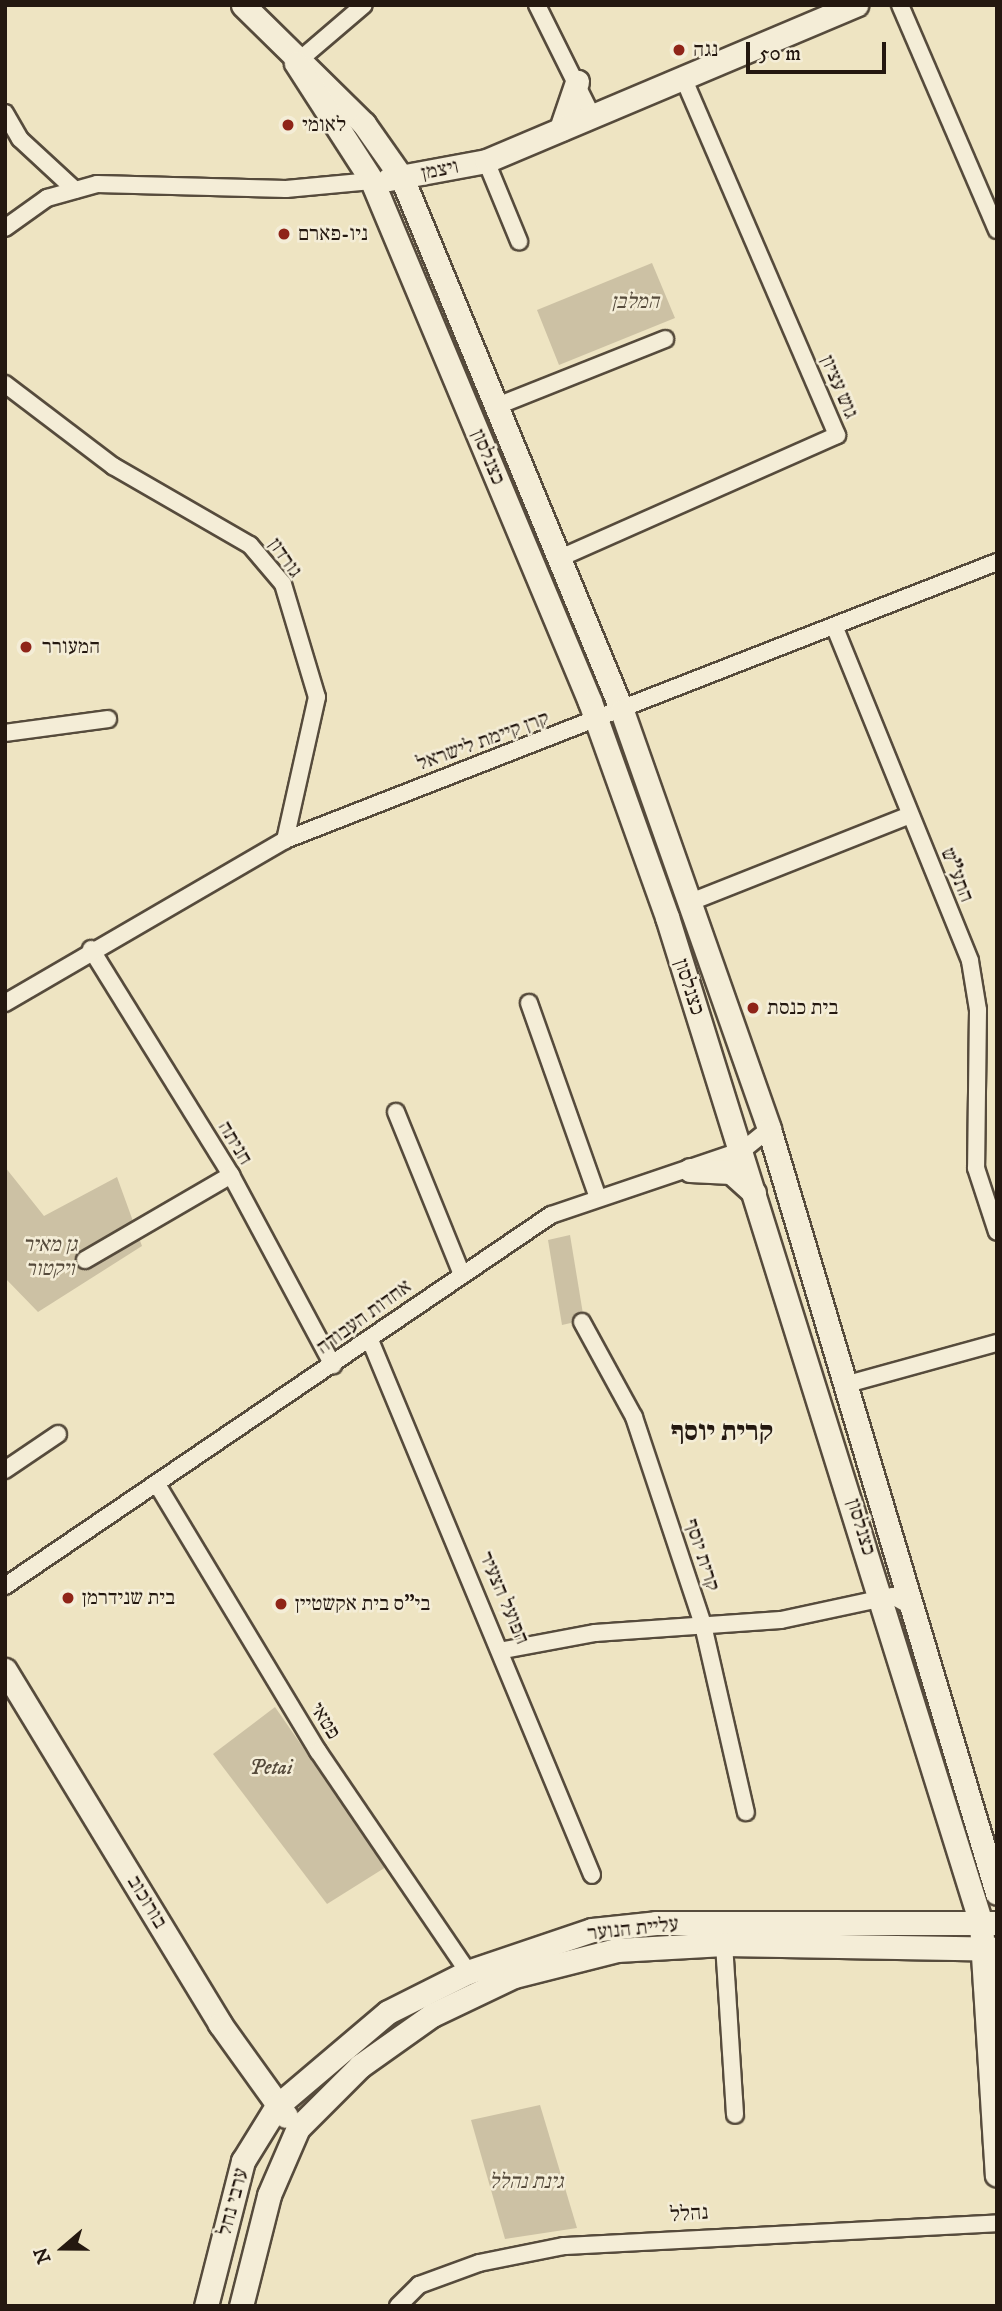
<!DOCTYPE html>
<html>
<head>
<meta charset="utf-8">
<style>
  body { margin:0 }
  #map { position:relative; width:1002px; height:2311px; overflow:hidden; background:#eee4c2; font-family:"IM FELL DW Pica","Frank Ruhl Libre",serif }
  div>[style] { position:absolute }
  .green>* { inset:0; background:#ccc1a4 }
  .roads { filter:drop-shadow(2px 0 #564b3c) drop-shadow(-2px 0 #564b3c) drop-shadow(0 2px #564b3c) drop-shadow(0 -2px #564b3c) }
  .street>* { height:16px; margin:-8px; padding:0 8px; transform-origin:8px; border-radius:8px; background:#f4edd7 }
  .secondary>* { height:23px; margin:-11.5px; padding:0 11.5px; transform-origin:11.5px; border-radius:11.5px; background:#f4edd7 }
  .dots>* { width:19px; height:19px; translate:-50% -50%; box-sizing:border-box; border:4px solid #f4edd7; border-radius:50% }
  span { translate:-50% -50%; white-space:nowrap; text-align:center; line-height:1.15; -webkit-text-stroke:5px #f4edd7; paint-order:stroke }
  .poi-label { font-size:21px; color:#241810 }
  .left { translate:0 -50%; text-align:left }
  .street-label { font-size:21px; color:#241810 }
  .park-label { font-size:21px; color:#564b3c; font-style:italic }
  .district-label { font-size:28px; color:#241810; font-weight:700 }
  .frame { position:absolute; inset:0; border:7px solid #241810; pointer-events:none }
  .north { position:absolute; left:28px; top:2213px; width:70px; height:70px; -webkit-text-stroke:5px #f4edd7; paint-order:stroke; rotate:250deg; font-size:19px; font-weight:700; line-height:28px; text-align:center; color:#241810 }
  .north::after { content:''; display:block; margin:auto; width:24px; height:32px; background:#241810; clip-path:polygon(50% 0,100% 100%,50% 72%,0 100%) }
  .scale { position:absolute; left:746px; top:42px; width:140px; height:32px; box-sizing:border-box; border:4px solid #241810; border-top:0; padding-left:9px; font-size:21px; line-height:24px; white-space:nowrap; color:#241810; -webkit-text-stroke:5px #f4edd7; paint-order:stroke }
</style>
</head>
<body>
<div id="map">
  <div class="green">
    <div style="clip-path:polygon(652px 263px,675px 318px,559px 365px,537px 310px)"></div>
    <div style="clip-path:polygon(5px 1167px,44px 1216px,117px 1177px,142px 1246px,38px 1312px,5px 1278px)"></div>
    <div style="clip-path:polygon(570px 1235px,584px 1320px,562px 1325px,548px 1240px)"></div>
    <div style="clip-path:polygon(275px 1707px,386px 1867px,327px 1904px,213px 1754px)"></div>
    <div style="clip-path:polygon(540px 2105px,577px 2228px,505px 2239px,471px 2120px)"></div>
  </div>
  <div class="roads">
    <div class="street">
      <div style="left:537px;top:5px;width:122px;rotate:63.6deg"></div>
      <div style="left:900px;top:5px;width:245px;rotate:66.7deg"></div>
      <div style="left:296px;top:63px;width:89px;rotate:-40.5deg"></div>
      <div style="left:5px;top:113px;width:30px;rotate:60deg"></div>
      <div style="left:20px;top:139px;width:75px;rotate:42.8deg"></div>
      <div style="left:486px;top:161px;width:87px;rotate:67.6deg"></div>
      <div style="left:5px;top:228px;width:52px;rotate:-35.5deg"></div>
      <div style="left:47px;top:198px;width:52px;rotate:-15.6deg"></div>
      <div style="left:97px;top:184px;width:189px;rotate:1.5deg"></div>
      <div style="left:286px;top:189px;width:86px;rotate:-5.3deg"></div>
      <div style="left:5px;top:384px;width:136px;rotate:37.2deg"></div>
      <div style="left:113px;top:466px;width:158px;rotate:30deg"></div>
      <div style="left:250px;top:545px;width:51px;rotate:49.8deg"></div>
      <div style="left:283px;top:584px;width:118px;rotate:73.3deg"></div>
      <div style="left:317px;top:697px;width:147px;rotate:102.6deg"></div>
      <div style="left:497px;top:406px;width:181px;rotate:-21.7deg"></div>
      <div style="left:560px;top:558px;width:303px;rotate:-23.9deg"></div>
      <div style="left:837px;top:435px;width:390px;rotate:-113.3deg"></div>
      <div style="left:835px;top:628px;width:359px;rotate:67.9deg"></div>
      <div style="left:970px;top:961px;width:50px;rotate:80.7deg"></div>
      <div style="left:978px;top:1010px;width:158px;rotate:90.7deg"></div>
      <div style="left:976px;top:1168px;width:67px;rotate:71.8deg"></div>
      <div style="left:5px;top:733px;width:104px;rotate:-7.7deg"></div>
      <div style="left:693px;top:901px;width:233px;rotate:-21.6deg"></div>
      <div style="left:91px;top:949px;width:266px;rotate:58.2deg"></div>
      <div style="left:231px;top:1175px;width:216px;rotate:61.8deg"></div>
      <div style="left:5px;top:1003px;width:324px;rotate:-30.2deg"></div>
      <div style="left:285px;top:840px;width:764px;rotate:-21.33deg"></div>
      <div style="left:529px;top:1003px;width:207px;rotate:70.5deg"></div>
      <div style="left:396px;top:1112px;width:173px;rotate:67.9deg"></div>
      <div style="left:85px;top:1260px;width:169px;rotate:-30.2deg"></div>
      <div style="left:582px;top:1322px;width:108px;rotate:61.3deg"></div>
      <div style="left:634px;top:1417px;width:219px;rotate:71.6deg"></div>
      <div style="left:703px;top:1625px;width:192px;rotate:77.1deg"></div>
      <div style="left:370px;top:1340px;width:579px;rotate:67.46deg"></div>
      <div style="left:844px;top:1385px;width:159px;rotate:-15.4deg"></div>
      <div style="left:5px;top:1470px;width:64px;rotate:-34.2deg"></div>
      <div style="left:158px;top:1486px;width:310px;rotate:58.9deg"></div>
      <div style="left:318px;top:1751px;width:267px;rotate:55.8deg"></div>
      <div style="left:5px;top:1586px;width:660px;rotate:-34.2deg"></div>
      <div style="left:551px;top:1215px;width:203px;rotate:-18.7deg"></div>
      <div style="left:743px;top:1150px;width:33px;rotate:-39deg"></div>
      <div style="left:504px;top:1650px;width:93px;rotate:-10.6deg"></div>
      <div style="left:595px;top:1633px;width:186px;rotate:-4deg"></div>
      <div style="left:781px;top:1620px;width:115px;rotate:-12.1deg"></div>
      <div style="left:893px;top:1596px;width:20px;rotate:30deg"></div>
      <div style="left:724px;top:1944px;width:171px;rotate:86.3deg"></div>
      <div style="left:398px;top:2306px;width:30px;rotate:-45deg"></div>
      <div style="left:419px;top:2285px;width:64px;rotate:-20.1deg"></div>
      <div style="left:479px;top:2263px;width:87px;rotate:-11.3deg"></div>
      <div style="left:564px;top:2246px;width:434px;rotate:-3deg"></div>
    </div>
    <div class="secondary">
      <div style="left:243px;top:5px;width:170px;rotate:44.5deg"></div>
      <div style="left:364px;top:124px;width:66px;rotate:54.9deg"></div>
      <div style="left:402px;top:178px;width:577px;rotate:67.57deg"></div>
      <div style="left:622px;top:711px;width:443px;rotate:70.6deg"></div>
      <div style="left:769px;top:1129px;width:797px;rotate:73.38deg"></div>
      <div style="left:296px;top:63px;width:140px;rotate:57.2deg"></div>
      <div style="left:372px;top:181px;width:565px;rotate:67.29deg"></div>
      <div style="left:590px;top:702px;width:228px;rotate:70.3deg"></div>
      <div style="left:667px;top:917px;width:1054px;rotate:72.67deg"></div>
      <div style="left:981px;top:1923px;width:252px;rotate:86.4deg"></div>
      <div style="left:561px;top:129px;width:50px;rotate:-71.2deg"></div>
      <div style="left:389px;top:179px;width:99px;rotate:-10.5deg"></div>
      <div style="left:486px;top:161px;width:402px;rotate:-22.9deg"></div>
      <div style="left:690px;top:1170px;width:41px;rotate:2.8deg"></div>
      <div style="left:731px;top:1172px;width:31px;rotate:42deg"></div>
      <div style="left:5px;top:1670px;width:414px;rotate:58.7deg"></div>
      <div style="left:220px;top:2024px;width:113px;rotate:54.3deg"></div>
      <div style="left:206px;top:2306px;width:150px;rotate:-75.7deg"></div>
      <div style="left:243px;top:2161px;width:65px;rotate:-58.3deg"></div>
      <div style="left:277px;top:2106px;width:145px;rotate:-40.3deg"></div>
      <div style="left:388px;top:2012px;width:89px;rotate:-26.6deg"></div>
      <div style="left:468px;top:1972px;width:131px;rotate:-18.7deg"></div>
      <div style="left:592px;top:1930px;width:64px;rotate:-6.2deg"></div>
      <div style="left:656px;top:1923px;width:339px"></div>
      <div style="left:241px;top:2306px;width:114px;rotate:-75.8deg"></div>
      <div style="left:269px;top:2195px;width:73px;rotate:-66.6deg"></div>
      <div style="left:298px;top:2128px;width:88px;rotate:-45deg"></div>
      <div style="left:360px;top:2066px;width:88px;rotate:-35.3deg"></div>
      <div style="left:432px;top:2015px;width:91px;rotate:-25.4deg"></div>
      <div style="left:514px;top:1976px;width:106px;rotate:-14.2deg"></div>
      <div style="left:617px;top:1950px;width:107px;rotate:-3.2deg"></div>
      <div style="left:724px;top:1944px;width:273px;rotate:1deg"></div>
    </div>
  </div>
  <div class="dots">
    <div style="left:679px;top:50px;background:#8f2418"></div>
    <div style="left:288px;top:125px;background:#8f2418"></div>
    <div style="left:284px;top:234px;background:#8f2418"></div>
    <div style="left:26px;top:647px;background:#8f2418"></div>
    <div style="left:753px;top:1008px;background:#8f2418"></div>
    <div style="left:68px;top:1598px;background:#8f2418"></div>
    <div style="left:281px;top:1604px;background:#8f2418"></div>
  </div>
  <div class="poi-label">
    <span class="left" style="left:693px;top:50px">נגה</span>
    <span class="left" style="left:302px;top:125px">לאומי</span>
    <span class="left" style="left:298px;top:234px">ניו-פארם</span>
    <span class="left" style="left:42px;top:647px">המעורר</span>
    <span class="left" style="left:767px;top:1008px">בית כנסת</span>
    <span class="left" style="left:82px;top:1598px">בית שנידרמן</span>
    <span class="left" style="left:295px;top:1604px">בי"ס בית אקשטיין</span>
  </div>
  <div class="street-label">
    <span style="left:440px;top:170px;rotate:-11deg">ויצמן</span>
    <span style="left:839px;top:387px;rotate:67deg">גוש עציון</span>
    <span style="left:488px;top:457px;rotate:67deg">כצנלסון</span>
    <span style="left:285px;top:558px;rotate:55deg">גורדון</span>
    <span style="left:483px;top:741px;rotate:-20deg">קרן קיימת לישראל</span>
    <span style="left:957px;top:875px;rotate:68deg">התע"ש</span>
    <span style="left:689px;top:987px;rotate:72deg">כצנלסון</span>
    <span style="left:235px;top:1143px;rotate:59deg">חניתה</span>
    <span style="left:364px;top:1317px;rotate:-36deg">אחדות העבודה</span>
    <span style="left:861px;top:1527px;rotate:73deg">כצנלסון</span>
    <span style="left:702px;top:1555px;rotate:72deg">קרית יוסף</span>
    <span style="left:504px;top:1598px;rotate:67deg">הפועל הצעיר</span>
    <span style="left:325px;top:1721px;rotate:58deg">פטאי</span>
    <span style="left:147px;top:1902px;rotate:59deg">בורוכוב</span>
    <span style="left:633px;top:1929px;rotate:-6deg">עליית הנוער</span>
    <span style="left:233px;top:2202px;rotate:-75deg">ערבי נחל</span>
    <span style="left:689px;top:2214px;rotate:-4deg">נהלל</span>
  </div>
  <div class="park-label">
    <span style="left:635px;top:302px">המלבן</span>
    <span style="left:50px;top:1257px">גן מאיר<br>ויקטור</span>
    <span style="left:271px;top:1768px">Petai</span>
    <span style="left:526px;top:2182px">גינת נהלל</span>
  </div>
  <div class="district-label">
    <span style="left:722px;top:1432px">קרית יוסף</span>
  </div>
  <div class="frame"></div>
  <div class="north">N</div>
  <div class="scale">50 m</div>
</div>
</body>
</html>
